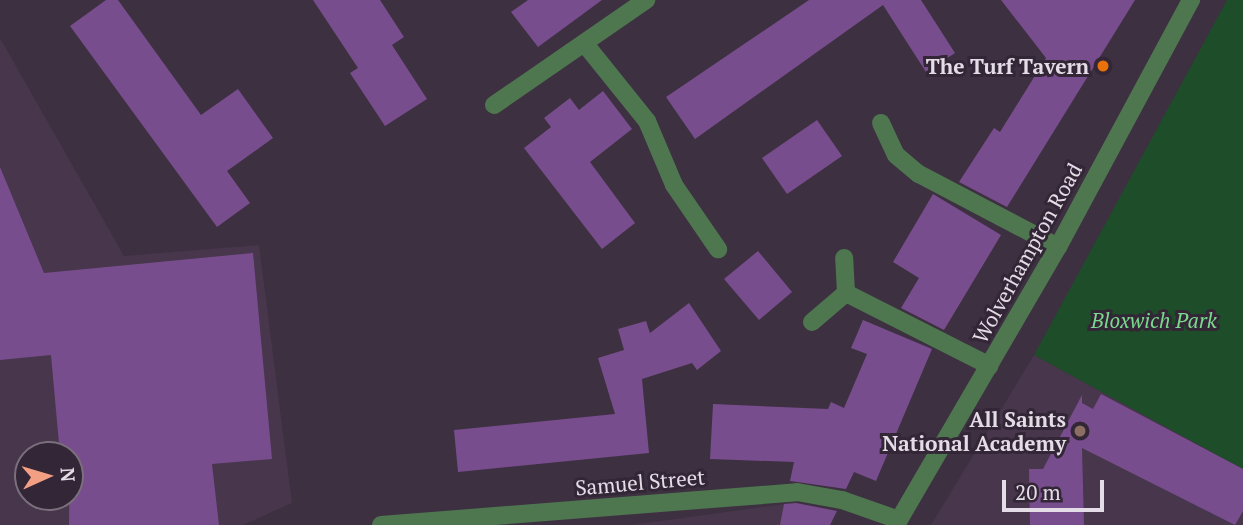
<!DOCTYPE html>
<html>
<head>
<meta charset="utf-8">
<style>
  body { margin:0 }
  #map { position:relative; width:1243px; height:525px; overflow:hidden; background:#3d3041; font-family:"PT Serif",serif }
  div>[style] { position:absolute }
  .built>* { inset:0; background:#48364c }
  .green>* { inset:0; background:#1e4d29 }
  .building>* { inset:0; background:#784d8d }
  .street>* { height:18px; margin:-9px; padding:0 9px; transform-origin:9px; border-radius:9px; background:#4e7750 }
  .dots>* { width:19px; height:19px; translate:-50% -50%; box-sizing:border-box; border:4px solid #332636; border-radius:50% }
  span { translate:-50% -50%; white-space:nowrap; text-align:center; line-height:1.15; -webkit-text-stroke:6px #332636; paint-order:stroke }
  .poi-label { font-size:21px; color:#e4dce6; font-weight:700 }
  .right { translate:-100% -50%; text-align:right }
  .street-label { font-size:21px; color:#e4dce6 }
  .park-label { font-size:21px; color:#7bd98e; font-style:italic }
  .north { position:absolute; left:14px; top:441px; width:70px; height:70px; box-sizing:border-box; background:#332636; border:2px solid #7a6f7c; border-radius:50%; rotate:86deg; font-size:19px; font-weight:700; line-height:28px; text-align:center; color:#e4dce6 }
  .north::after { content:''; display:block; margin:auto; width:24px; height:32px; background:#f39f84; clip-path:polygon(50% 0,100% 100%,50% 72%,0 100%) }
  .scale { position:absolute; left:1002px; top:480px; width:102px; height:32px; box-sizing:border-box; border:4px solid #e4dce6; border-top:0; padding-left:9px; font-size:21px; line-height:24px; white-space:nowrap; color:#e4dce6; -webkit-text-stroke:5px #332636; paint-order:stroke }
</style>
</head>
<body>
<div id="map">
  <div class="built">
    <div style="clip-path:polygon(evenodd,0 38px,124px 256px,259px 245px,292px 503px,243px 525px,0 525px,0 38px,28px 455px,70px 455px,70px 497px,28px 497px,28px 455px)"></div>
    <div style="clip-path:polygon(1034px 355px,1243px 469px,1243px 525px,931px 525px)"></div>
    <div style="clip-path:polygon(785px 504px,835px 514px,830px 525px,631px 525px)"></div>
  </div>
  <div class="green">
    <div style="clip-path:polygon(1227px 0,1243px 0,1243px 469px,1034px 355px)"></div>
  </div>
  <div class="building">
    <div style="clip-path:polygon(106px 0,118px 0,201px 115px,238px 89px,273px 138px,227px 171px,250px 203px,217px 227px,70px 26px)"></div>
    <div style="clip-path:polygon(313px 0,380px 0,404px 37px,392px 45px,427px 99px,385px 126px,350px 73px,358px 68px)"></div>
    <div style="clip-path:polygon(528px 0,602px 0,538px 47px,511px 12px)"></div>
    <div style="clip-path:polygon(809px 0,921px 0,955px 53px,926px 72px,883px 5px,695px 139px,666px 97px)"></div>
    <div style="clip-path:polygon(1001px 0,1135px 0,1007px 207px,959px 182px,994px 128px,1000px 132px,1046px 58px)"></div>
    <div style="clip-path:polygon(603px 91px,632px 129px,590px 162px,635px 223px,602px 249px,524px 148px,551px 127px,544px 118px,570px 98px,579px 110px)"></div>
    <div style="clip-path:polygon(817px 120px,842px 156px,787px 194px,762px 158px)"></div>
    <div style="clip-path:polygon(0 167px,44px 273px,253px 253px,272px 459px,212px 464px,219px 525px,69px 525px,70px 455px,60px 455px,51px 355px,0 360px)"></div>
    <div style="clip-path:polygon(933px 194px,1001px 235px,944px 330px,901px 308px,919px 278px,893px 262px)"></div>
    <div style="clip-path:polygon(758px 251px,792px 292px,759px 320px,724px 279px)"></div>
    <div style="clip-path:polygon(689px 303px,721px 351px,697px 370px,692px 363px,642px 379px,649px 453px,458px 472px,454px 430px,615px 414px,598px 358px,624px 350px,618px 329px,646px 321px,650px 333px)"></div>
    <div style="clip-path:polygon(863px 320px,932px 349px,876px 481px,854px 472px,846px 489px,790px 481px,794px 462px,710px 459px,713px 404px,828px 409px,831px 402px,844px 408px,867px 354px,851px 348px)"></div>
    <div style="clip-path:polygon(1101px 394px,1243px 469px,1243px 511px,1235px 525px,1082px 448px,1084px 525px,1030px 525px,1029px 469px,1043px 469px,1082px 395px,1082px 403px,1093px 409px)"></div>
    <div style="clip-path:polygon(796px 503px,837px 511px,830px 525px,780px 525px,784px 504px)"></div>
  </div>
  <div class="street">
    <div style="left:585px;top:44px;width:99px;rotate:51.2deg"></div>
    <div style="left:647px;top:121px;width:69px;rotate:67.1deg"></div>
    <div style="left:674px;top:185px;width:78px;rotate:55.5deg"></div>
    <div style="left:494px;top:105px;width:185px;rotate:-34.6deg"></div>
    <div style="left:881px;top:123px;width:35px;rotate:65deg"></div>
    <div style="left:896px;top:155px;width:30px;rotate:40deg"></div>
    <div style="left:919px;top:174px;width:157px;rotate:27.7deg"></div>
    <div style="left:846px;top:293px;width:161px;rotate:26.9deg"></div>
    <div style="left:812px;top:322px;width:45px;rotate:-40.5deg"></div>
    <div style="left:846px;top:293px;width:35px;rotate:-93deg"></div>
    <div style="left:381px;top:525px;width:417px;rotate:-4.5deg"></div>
    <div style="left:797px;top:492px;width:46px;rotate:10.1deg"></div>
    <div style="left:842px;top:500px;width:60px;rotate:19.3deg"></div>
    <div style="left:896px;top:525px;width:322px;rotate:-59.8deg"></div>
    <div style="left:1058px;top:247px;width:281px;rotate:-61.7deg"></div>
  </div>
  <div class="dots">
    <div style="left:1103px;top:66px;background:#e8710a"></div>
    <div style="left:1080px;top:431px;background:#8d6e63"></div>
  </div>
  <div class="poi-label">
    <span class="right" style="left:1089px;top:66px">The Turf Tavern</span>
    <span class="right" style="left:1066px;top:431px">All Saints<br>National Academy</span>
  </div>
  <div class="street-label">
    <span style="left:1027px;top:253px;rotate:-61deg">Wolverhampton Road</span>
    <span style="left:640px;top:482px;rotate:-5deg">Samuel Street</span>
  </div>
  <div class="park-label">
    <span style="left:1154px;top:320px">Bloxwich Park</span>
  </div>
  <div class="north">N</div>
  <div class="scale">20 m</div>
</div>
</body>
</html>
